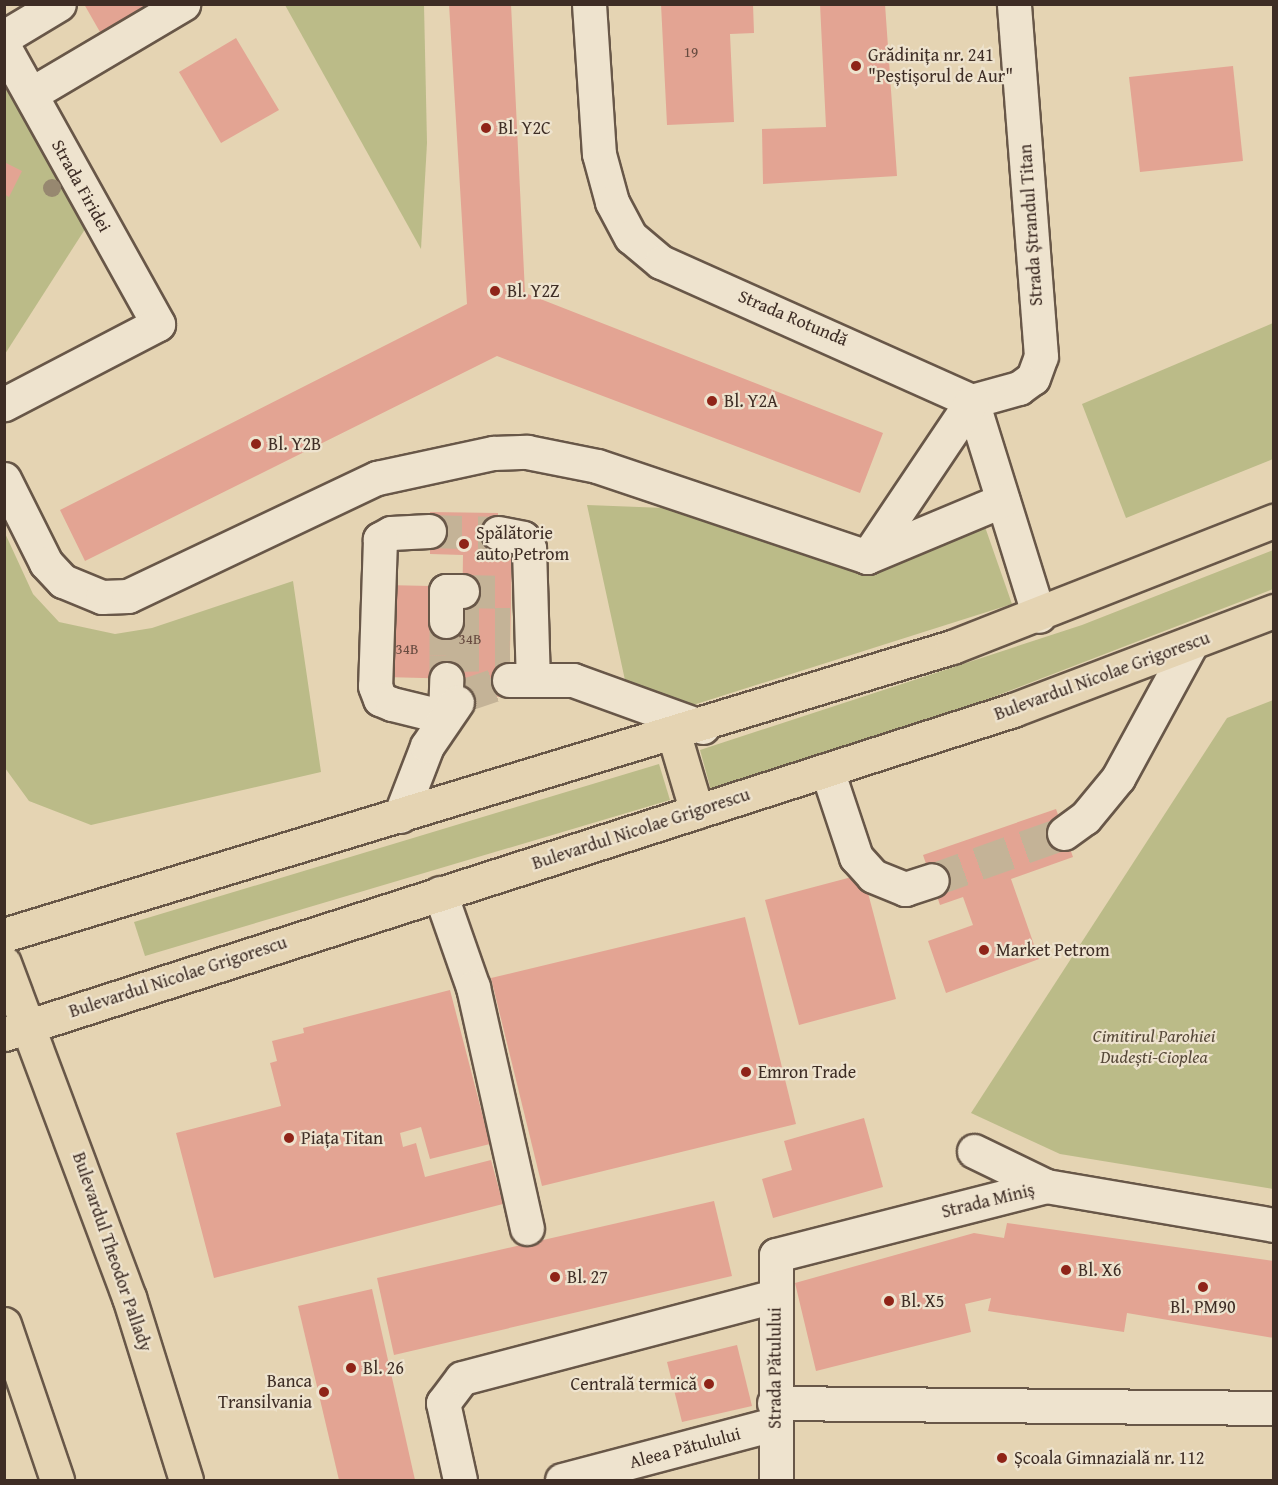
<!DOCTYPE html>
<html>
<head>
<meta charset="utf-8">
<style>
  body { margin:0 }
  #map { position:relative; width:1278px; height:1485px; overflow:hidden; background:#e5d4b3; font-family:"Gentium Book Plus",serif }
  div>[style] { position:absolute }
  .green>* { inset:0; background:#bb8 }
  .building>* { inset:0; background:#e3a493 }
  .minor-tunnel>* { height:33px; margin-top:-16.5px; transform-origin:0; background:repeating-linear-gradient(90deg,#c4b397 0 33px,transparent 0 49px) }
  .roads { filter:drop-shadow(2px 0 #685748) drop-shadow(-2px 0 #685748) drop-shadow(0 2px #685748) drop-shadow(0 -2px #685748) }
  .minor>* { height:33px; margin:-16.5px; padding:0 16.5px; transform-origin:16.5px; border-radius:16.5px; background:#eee3ce }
  .major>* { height:33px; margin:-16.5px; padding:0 16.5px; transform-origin:16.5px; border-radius:16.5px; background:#e5d4b3 }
  .trees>* { width:18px; height:18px; margin:-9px; border-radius:50%; background:#978870 }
  .dots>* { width:16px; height:16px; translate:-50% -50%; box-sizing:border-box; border:3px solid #eee3ce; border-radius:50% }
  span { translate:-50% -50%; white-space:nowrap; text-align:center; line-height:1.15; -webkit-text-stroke:4.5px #eee3ce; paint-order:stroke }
  .number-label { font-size:15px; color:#674b40 }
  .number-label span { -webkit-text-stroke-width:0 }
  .poi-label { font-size:18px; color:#3e2d25 }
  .left { translate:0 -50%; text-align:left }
  .right { translate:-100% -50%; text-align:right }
  .street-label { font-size:18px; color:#3e2d25 }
  .park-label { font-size:18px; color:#574939; font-style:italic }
  .frame { position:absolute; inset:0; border:6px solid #3e2d25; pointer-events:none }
</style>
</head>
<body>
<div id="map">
  <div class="green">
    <div style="clip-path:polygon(285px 5px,424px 5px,427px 143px,421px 249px)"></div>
    <div style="clip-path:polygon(4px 47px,96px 212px,5px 354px,4px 354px)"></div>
    <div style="clip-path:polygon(1273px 323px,1273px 459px,1126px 518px,1082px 404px)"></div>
    <div style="clip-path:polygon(587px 505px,665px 508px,860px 574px,906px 561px,919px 547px,984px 524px,1012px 604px,690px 706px,628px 694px)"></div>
    <div style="clip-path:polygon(4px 531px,33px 594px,59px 622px,115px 634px,152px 628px,293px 581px,321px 772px,91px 825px,29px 801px,5px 768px)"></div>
    <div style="clip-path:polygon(1273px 550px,1273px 589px,929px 722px,711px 790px,700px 750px,1082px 625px)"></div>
    <div style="clip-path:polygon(1273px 700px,1273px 1189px,1060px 1154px,971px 1113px,1227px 718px)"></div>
    <div style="clip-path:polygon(659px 764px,670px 800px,145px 956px,134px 922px)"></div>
  </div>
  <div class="building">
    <div style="clip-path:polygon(84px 4px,149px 4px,100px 32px)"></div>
    <div style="clip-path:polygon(449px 4px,511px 4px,525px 293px,883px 433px,860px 493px,497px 356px,85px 561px,60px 510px,467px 304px)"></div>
    <div style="clip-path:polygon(661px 4px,753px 4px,754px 33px,730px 34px,734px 122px,667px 125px)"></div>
    <div style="clip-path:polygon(820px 4px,885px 4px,897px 176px,763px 184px,762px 129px,826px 127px)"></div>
    <div style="clip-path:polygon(236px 38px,279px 110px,221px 143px,179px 72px)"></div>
    <div style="clip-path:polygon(1233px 66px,1243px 161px,1140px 172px,1129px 77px)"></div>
    <div style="clip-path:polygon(4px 162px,22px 171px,9px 197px,4px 194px)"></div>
    <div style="clip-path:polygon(430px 512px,498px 513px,497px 556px,512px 556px,509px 697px,462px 696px,462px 679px,384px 677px,386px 585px,430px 586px,430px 621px,462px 622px,463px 555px,430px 554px)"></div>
    <div style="clip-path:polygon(1056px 809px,1073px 857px,1011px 879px,1039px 959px,946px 993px,928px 941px,973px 925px,963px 897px,940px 905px,923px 855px)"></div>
    <div style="clip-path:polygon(863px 874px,896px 999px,799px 1025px,765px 900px)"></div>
    <div style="clip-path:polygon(745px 917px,796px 1124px,542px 1186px,491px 978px)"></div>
    <div style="clip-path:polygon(450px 990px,490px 1144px,430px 1159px,421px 1127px,400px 1133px,403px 1147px,416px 1143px,425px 1177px,491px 1160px,503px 1204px,214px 1278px,176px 1133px,281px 1106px,270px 1063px,277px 1061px,272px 1041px,304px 1033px,303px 1028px)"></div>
    <div style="clip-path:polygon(864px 1118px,883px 1187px,773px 1218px,762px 1179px,792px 1170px,784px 1141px)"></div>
    <div style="clip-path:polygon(714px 1201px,732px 1276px,394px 1355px,377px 1278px)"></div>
    <div style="clip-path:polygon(1007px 1223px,1274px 1261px,1274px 1338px,1127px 1313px,1124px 1332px,988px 1311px,991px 1298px,965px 1304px,971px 1332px,816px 1371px,795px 1283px,974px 1233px,1004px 1238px)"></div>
    <div style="clip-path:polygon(372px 1289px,415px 1480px,339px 1480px,298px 1306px)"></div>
    <div style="clip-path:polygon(737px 1345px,752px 1406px,682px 1422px,667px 1362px)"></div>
  </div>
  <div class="minor-tunnel">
    <div style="left:429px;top:531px;width:69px;rotate:1.7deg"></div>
    <div style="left:462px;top:591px;width:49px;rotate:1.2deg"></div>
    <div style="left:446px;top:655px;width:31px;rotate:-90deg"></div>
    <div style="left:446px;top:624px;width:64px"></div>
    <div style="left:446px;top:676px;width:21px;rotate:-90deg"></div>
    <div style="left:446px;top:655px;width:64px;rotate:-0.9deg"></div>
    <div style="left:462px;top:696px;width:50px;rotate:-18.8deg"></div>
    <div style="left:932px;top:880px;width:140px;rotate:-19.6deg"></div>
  </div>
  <div class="roads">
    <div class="minor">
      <div style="left:589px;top:4px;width:150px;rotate:86.2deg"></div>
      <div style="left:599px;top:154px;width:50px;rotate:74.8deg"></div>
      <div style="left:612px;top:202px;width:40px;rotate:62deg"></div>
      <div style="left:631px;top:237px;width:39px;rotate:40deg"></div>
      <div style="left:661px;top:262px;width:341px;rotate:24.1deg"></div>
      <div style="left:972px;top:401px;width:225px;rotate:72.7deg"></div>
      <div style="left:4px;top:37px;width:64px;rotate:-31deg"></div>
      <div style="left:4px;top:47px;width:317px;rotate:60.9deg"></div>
      <div style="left:158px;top:324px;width:174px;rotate:152.5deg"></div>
      <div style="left:31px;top:94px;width:177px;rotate:-30.6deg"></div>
      <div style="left:972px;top:401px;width:49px;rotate:-15.5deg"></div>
      <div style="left:1019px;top:388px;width:17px;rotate:-36deg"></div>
      <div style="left:1033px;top:378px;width:23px;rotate:-70deg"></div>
      <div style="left:1041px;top:356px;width:353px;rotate:-94.4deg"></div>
      <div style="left:4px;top:479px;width:94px;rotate:63.4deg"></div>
      <div style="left:46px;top:563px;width:25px;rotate:47deg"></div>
      <div style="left:63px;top:581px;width:42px;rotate:22.3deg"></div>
      <div style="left:102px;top:597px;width:26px;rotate:-2deg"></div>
      <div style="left:128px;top:596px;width:276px;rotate:-25.4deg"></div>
      <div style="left:377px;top:478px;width:119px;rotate:-12.2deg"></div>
      <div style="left:493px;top:453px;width:34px;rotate:-2deg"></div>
      <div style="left:527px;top:452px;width:71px;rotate:11.3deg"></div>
      <div style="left:597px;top:466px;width:285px;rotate:18.6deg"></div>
      <div style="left:867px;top:557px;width:147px;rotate:-22.7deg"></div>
      <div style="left:429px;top:531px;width:38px;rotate:177deg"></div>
      <div style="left:391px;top:533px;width:13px;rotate:151deg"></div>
      <div style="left:380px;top:539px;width:147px;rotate:91.9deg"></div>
      <div style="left:375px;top:686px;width:14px;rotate:69deg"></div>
      <div style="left:380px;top:699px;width:13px;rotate:23deg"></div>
      <div style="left:392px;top:704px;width:55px;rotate:13.8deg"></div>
      <div style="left:445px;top:717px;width:38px;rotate:-88deg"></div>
      <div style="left:498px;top:533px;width:25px;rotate:11deg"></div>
      <div style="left:523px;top:538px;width:12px;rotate:59deg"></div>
      <div style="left:529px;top:548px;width:131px;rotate:88.3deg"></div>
      <div style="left:867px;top:557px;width:188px;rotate:-56.1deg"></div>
      <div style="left:446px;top:621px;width:30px;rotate:-90deg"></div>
      <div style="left:446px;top:591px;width:16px"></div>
      <div style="left:509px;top:680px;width:64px"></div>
      <div style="left:573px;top:680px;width:138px;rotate:19.9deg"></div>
      <div style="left:827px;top:770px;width:92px;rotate:71.6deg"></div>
      <div style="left:856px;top:857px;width:25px;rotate:48deg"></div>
      <div style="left:873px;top:876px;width:35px;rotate:22deg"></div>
      <div style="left:905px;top:889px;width:28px;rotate:-18deg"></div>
      <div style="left:400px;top:816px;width:75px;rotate:-68.9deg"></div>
      <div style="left:427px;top:746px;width:53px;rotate:-55.7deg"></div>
      <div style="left:1064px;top:833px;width:26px;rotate:-36deg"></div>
      <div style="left:1085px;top:818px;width:52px;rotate:-50.5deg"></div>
      <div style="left:1118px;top:778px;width:153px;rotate:-61.4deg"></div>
      <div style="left:440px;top:893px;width:100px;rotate:70.7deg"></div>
      <div style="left:473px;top:987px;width:247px;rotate:77.4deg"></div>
      <div style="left:974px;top:1151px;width:80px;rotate:25.9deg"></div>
      <div style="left:774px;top:1403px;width:500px;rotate:0.57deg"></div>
      <div style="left:460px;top:1480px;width:79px;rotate:-102.4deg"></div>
      <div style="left:443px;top:1403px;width:31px;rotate:-53deg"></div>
      <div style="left:462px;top:1378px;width:324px;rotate:-14.7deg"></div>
      <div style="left:562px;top:1480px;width:219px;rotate:-14.8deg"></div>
      <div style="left:776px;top:1480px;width:225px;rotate:-90deg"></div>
      <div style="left:776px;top:1255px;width:279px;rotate:-14.3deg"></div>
      <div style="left:1046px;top:1186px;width:231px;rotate:9.7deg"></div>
    </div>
    <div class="major">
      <div style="left:674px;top:735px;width:80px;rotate:73.4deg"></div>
      <div style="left:4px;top:935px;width:991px;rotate:-16.9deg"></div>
      <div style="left:952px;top:647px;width:346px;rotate:-21.4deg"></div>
      <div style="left:4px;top:963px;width:357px;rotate:69.5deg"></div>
      <div style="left:129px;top:1297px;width:192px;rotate:72.7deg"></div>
      <div style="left:4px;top:1034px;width:1060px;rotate:-17.8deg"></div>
      <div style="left:1013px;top:710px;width:279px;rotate:-20.8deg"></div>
      <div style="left:4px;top:1324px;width:165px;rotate:71.2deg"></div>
    </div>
  </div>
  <div class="trees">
    <div style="left:52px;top:188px"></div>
  </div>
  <div class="dots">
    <div style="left:856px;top:66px;background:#8f2418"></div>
    <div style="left:486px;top:128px;background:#8f2418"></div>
    <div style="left:495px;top:291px;background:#8f2418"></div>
    <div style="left:712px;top:401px;background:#8f2418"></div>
    <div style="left:256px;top:444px;background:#8f2418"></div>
    <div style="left:464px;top:544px;background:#8f2418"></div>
    <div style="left:984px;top:950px;background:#8f2418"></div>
    <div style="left:746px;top:1072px;background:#8f2418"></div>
    <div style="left:289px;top:1138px;background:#8f2418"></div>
    <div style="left:1066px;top:1270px;background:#8f2418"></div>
    <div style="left:555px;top:1277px;background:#8f2418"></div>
    <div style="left:1203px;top:1287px;background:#8f2418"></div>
    <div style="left:889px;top:1301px;background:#8f2418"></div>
    <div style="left:351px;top:1368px;background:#8f2418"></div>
    <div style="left:709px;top:1384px;background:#8f2418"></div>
    <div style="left:324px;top:1392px;background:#8f2418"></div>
    <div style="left:1002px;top:1458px;background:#8f2418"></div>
  </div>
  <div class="number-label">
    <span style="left:691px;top:52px">19</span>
    <span style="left:470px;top:639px">34B</span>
    <span style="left:407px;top:649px">34B</span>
  </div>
  <div class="poi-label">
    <span class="left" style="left:868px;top:66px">Grădinița nr. 241<br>"Peștișorul de Aur"</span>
    <span class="left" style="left:498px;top:128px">Bl. Y2C</span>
    <span class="left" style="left:507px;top:291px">Bl. Y2Z</span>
    <span class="left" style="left:724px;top:401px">Bl. Y2A</span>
    <span class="left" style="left:268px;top:444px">Bl. Y2B</span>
    <span class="left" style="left:476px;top:544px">Spălătorie<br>auto Petrom</span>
    <span class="left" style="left:996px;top:950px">Market Petrom</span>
    <span class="left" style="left:758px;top:1072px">Emron Trade</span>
    <span class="left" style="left:301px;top:1138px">Piața Titan</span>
    <span class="left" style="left:1078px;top:1270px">Bl. X6</span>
    <span class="left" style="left:567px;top:1277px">Bl. 27</span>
    <span class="left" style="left:901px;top:1301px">Bl. X5</span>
    <span style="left:1203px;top:1307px">Bl. PM90</span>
    <span class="left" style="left:363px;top:1368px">Bl. 26</span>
    <span class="right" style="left:312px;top:1392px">Banca<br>Transilvania</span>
    <span class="right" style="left:697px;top:1384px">Centrală termică</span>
    <span class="left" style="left:1014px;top:1458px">Școala Gimnazială nr. 112</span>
  </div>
  <div class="street-label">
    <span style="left:81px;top:186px;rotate:61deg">Strada Firidei</span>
    <span style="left:1031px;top:225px;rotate:-94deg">Strada Ștrandul Titan</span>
    <span style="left:793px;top:318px;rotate:23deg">Strada Rotundă</span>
    <span style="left:1102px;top:676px;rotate:-20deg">Bulevardul Nicolae Grigorescu</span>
    <span style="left:641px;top:829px;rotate:-18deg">Bulevardul Nicolae Grigorescu</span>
    <span style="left:178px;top:977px;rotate:-18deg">Bulevardul Nicolae Grigorescu</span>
    <span style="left:988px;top:1201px;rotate:-14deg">Strada Miniș</span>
    <span style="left:112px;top:1252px;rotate:71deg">Bulevardul Theodor Pallady</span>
    <span style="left:775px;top:1368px;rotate:-90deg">Strada Pătulului</span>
    <span style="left:685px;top:1448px;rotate:-15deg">Aleea Pătulului</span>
  </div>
  <div class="park-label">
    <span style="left:1154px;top:1047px">Cimitirul Parohiei<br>Dudești-Cioplea</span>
  </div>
  <div class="frame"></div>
</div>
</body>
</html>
